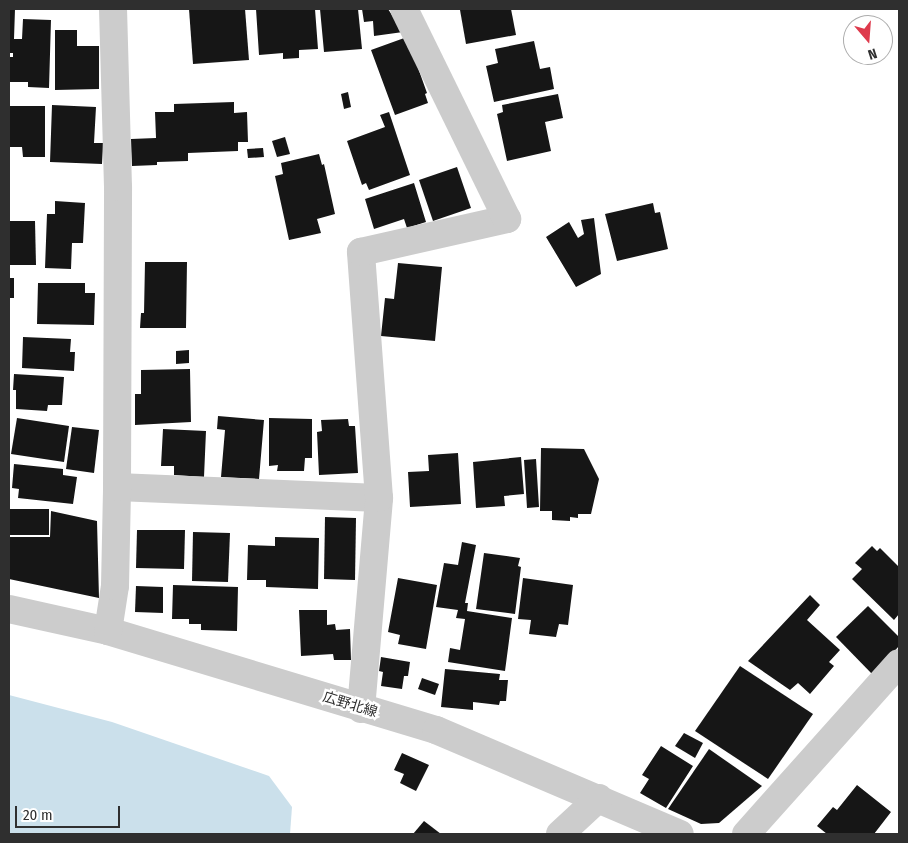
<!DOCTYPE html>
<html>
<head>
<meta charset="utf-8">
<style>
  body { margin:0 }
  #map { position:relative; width:908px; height:843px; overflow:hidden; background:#fff; font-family:"Fira Sans Condensed","Noto Sans JP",sans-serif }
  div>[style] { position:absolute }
  .water>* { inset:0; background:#cbe0eb }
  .building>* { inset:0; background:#161616 }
  .minor>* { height:28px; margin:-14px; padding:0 14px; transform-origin:14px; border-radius:14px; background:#ccc }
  span { translate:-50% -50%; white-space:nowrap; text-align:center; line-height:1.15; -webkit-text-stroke:5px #fff; paint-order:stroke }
  .street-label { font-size:14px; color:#2f2f2f }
  .frame { position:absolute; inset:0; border:10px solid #2f2f2f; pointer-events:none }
  .north { position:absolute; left:843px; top:15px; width:50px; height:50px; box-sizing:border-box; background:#fff; border:1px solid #acacac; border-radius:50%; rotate:162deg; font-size:14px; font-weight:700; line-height:20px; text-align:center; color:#2f2f2f }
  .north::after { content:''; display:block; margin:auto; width:18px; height:22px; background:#de3a4c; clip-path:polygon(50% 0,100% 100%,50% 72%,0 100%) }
  .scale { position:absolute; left:15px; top:806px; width:105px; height:22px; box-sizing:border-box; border:2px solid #2f2f2f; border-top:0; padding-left:6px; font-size:15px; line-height:18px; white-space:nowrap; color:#2f2f2f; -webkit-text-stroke:4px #fff; paint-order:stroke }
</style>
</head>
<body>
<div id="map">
  <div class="water">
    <div style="clip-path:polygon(9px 695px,112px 722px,269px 776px,292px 807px,290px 834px,9px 834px)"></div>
  </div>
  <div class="building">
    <div style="clip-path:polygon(9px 9px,15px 9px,14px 39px,22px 39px,23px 19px,51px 20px,49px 88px,28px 87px,28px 82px,9px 82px,9px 57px,13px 57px,13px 53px,9px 53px)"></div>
    <div style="clip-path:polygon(189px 9px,245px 9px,249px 60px,193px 64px)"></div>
    <div style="clip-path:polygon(256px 9px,315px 9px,318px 49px,299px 50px,299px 58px,283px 59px,283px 53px,259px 55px)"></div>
    <div style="clip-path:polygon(320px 9px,358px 9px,362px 49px,324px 52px)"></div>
    <div style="clip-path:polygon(362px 9px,388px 9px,403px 32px,374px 36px,373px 21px,364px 22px)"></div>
    <div style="clip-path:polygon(469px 9px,511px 9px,516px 35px,466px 44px,460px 10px)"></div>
    <div style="clip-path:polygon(55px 30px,77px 30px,77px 46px,99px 46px,99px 89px,55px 90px)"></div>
    <div style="clip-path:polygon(407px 37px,427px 93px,425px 94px,428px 103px,395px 115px,371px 50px)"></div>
    <div style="clip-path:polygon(534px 41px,540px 69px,550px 67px,554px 89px,494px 102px,486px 66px,498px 63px,495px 49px)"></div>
    <div style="clip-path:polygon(348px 92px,351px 107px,344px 109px,341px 94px)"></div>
    <div style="clip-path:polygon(558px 94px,563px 118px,545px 122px,551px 151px,507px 161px,497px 114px,503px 112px,502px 105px)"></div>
    <div style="clip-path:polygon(234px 102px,234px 113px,247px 112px,248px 142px,238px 142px,238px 151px,188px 153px,188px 161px,157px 162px,157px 165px,132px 166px,131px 139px,156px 138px,155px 112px,174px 112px,174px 104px)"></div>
    <div style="clip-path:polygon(52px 105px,96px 107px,94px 143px,103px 143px,102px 164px,50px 162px)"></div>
    <div style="clip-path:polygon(9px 106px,45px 106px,45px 157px,23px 157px,22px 147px,9px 147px)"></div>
    <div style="clip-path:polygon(389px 112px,410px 175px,369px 190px,366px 183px,362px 185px,347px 141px,385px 127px,380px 115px)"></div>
    <div style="clip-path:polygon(285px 137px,290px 154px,277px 157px,272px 141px)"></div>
    <div style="clip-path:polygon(263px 148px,264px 157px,248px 158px,247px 149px)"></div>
    <div style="clip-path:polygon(319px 154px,322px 165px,324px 164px,335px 214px,317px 219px,321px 233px,289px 240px,275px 176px,283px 174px,281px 163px)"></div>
    <div style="clip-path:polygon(457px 167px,471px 208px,433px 221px,419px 180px)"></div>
    <div style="clip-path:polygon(414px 183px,426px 222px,407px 228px,404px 219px,374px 229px,365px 199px)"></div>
    <div style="clip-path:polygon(55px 201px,85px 203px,83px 243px,72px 243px,71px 269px,45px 268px,47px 214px,55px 214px)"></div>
    <div style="clip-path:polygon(653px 203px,655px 213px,660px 212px,668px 249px,617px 261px,605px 214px)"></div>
    <div style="clip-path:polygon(594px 218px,601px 274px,576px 287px,546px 237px,569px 222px,578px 238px,584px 234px,581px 220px)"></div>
    <div style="clip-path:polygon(9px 221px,35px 221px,36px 265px,9px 265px)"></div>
    <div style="clip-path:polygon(145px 262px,187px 262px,186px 328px,140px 328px,141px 313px,144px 313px)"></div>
    <div style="clip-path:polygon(398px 263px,442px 267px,435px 341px,381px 336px,385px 298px,394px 299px)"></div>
    <div style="clip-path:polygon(9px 278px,14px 278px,14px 298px,9px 298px)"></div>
    <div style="clip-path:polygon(38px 283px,85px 283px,85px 293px,95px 293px,94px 325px,37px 324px)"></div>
    <div style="clip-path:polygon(23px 337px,71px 339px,70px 352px,75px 352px,74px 371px,22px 368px)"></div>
    <div style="clip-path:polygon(189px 350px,189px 363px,176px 364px,176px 351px)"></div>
    <div style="clip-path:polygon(190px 369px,191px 422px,135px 425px,135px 394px,141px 394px,141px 370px)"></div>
    <div style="clip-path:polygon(14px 374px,64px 377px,62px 405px,48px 405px,47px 411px,16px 409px,16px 390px,13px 390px)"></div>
    <div style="clip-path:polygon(218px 416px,264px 420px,259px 479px,221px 477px,225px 430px,217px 429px)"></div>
    <div style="clip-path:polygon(17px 418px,69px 426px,64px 462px,11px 454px)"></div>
    <div style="clip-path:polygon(269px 418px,312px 419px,312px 458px,305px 458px,304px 471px,277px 471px,278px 465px,269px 466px)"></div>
    <div style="clip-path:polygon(348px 419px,349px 426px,355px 426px,358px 473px,319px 475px,317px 432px,322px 431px,321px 420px)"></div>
    <div style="clip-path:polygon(72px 427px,99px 430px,94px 473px,66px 469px)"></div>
    <div style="clip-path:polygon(163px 429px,206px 431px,204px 477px,174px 475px,174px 466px,161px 466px)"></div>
    <div style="clip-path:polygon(541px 448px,584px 449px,599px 479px,591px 514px,578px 514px,578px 518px,570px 517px,570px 521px,552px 520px,552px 511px,540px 511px)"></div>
    <div style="clip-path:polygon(458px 453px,461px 504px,410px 507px,408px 472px,429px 471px,428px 455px)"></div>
    <div style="clip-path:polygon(521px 457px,524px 494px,504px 496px,505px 506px,476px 508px,473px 462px)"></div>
    <div style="clip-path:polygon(536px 459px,539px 507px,527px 508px,524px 460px)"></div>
    <div style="clip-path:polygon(14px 464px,63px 469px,63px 475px,77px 477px,73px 504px,18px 498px,19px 489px,12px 488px)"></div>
    <div style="clip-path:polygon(9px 509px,49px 509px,49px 535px,9px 535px)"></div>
    <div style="clip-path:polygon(51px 511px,97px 521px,99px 598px,9px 579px,9px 537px,50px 537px)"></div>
    <div style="clip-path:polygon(325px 517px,356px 518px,355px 580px,324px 579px)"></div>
    <div style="clip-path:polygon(137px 530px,185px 530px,184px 569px,136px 568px)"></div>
    <div style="clip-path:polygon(193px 532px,230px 533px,228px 582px,192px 581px)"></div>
    <div style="clip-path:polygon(275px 537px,319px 538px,318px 589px,266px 587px,266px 580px,247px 580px,248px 545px,275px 546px)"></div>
    <div style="clip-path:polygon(462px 542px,476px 545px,465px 603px,468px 603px,467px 611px,512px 618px,505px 671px,448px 662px,450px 648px,460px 650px,465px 619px,456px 618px,458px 610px,436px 607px,444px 563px,458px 565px)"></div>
    <div style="clip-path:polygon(872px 546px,877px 551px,880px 548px,899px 567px,899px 614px,894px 620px,852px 579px,862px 569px,855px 563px)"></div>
    <div style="clip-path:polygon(484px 553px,520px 558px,518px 566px,521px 567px,515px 614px,476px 609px)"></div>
    <div style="clip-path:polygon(398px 578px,437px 585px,426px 649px,398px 644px,400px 635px,388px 632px)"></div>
    <div style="clip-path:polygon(523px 578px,573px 585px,568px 625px,559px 624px,556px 637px,529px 634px,531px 620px,518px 619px)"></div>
    <div style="clip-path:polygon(173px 585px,238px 587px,237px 631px,201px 630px,201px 624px,189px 624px,189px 619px,172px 619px)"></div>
    <div style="clip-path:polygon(136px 586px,163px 587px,163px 613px,135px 612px)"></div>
    <div style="clip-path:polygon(810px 595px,820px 605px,807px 620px,840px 650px,829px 662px,834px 666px,810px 694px,798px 683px,790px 690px,748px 661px)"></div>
    <div style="clip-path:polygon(868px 606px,899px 637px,899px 646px,873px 675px,836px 637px)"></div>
    <div style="clip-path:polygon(299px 610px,327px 610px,327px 625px,335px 624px,336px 630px,350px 629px,351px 660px,334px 660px,333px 654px,301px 656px)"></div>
    <div style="clip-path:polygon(381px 657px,410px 662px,408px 676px,404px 676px,402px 689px,381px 686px,383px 672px,379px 671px)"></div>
    <div style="clip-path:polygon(740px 666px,813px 714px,768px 779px,695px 731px)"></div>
    <div style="clip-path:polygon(445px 669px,500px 674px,499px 680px,508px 680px,506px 701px,500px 701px,499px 705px,473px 702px,473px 710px,441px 707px)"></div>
    <div style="clip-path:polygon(422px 678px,439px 684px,435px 695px,418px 689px)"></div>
    <div style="clip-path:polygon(684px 733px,703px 743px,695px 758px,675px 746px)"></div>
    <div style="clip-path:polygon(661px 746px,693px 766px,666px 808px,640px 793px,649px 779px,642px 775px)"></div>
    <div style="clip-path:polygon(709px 749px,762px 786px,719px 823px,701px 824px,668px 809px)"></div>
    <div style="clip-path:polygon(402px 753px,429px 765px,416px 791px,400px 783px,404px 774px,394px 770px)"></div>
    <div style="clip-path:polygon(857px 785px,891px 812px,874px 834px,827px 834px,817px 826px,833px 807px,837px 810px)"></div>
    <div style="clip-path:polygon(424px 821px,441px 834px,413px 834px)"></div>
  </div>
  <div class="minor">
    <div style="left:117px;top:487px;width:262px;rotate:2.4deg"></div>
    <div style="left:9px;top:609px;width:101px;rotate:12.5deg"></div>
    <div style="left:108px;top:631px;width:343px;rotate:16.8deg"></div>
    <div style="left:436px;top:730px;width:265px;rotate:23.1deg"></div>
    <div style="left:108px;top:631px;width:46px;rotate:-81.2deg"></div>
    <div style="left:115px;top:586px;width:99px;rotate:-88.8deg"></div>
    <div style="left:117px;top:487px;width:300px;rotate:-89.8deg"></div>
    <div style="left:118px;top:187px;width:178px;rotate:-91.6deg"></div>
    <div style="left:361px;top:709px;width:212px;rotate:-85.1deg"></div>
    <div style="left:379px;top:498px;width:247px;rotate:-94.2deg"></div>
    <div style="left:361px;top:252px;width:150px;rotate:-12.7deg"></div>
    <div style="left:507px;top:219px;width:234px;rotate:-116.1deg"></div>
    <div style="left:560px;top:834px;width:53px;rotate:-42.7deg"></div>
    <div style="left:746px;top:834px;width:229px;rotate:-48.2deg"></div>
  </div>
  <div class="street-label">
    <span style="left:350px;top:705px;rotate:17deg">広野北線</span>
  </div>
  <div class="frame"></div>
  <div class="north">N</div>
  <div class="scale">20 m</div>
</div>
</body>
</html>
